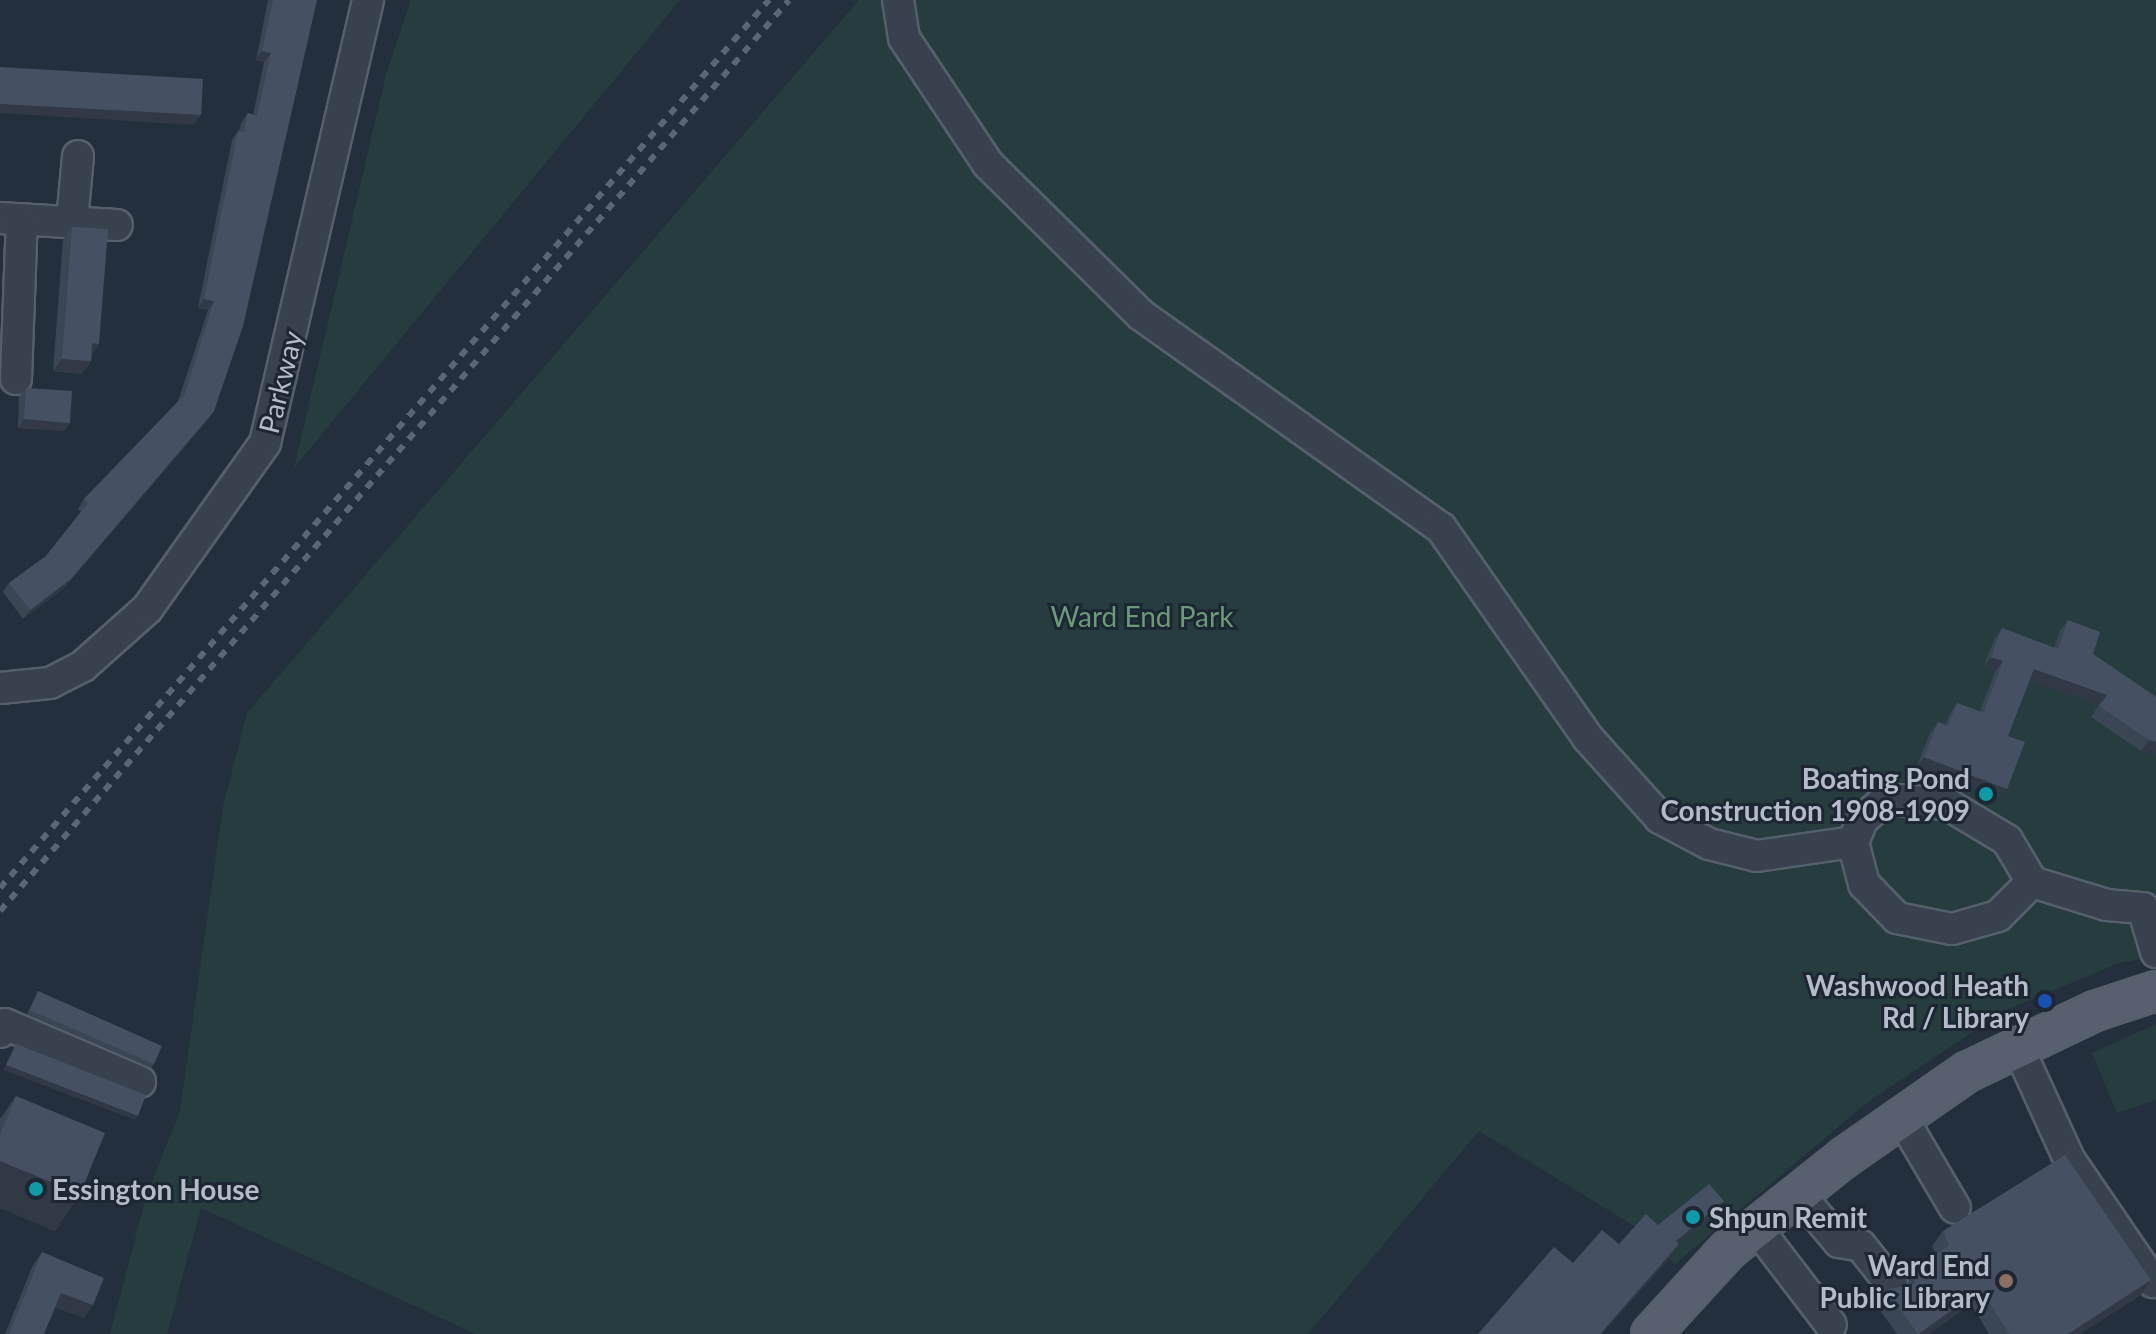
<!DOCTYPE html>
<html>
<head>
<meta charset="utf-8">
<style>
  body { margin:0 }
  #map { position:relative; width:2156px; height:1334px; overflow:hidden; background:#242f3e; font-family:Lato,sans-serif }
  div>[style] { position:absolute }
  .green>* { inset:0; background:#263c3f }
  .roads { filter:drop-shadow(2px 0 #565f6c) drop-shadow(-2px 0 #565f6c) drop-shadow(0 2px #565f6c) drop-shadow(0 -2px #565f6c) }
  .minor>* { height:30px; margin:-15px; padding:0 15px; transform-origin:15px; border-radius:15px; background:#38414e }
  .major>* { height:38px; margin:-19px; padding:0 19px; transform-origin:19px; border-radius:19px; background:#56606e }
  .rail>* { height:6px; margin-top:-3px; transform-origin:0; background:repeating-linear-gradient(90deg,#5a6575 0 8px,transparent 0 16px) }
  .wall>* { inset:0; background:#3b4654 }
  .shaded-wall>* { inset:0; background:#303945 }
  .building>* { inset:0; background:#455162 }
  .dots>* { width:22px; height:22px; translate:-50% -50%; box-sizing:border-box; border:4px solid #1d2633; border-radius:50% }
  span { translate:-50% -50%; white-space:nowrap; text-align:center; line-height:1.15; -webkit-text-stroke:6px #1d2633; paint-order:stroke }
  .street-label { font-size:28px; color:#b4bcc9 }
  .park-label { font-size:28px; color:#6b9a76 }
  .poi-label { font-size:28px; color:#b4bcc9; font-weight:700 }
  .right { translate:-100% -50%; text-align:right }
  .left { translate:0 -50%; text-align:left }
</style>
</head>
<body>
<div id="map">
  <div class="green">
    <div style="clip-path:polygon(411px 0,680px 0,294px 468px,386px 75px)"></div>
    <div style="clip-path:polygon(859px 0,2156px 0,2156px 956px,2119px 963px,2004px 1011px,1868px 1102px,1675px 1264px,1636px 1227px,1479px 1131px,1308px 1334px,476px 1334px,201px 1208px,167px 1334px,110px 1334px,147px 1194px,180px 1111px,223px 807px,247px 713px)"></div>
    <div style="clip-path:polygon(2156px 1024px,2156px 1100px,2117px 1113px,2092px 1053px)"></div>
  </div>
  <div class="roads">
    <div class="minor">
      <div style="left:898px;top:0;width:38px;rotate:81deg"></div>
      <div style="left:904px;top:38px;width:151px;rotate:56.3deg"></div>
      <div style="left:988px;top:164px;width:215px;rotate:44.6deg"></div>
      <div style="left:1141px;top:315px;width:368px;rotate:35.4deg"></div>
      <div style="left:1441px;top:528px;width:256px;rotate:55deg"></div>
      <div style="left:1588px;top:738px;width:108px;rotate:48deg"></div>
      <div style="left:1660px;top:818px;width:55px;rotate:28deg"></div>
      <div style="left:1709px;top:844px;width:49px;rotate:14deg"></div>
      <div style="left:1757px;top:856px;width:97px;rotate:-8.3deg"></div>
      <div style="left:0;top:218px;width:117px;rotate:3.4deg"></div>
      <div style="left:72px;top:221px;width:65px;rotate:-84.7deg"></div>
      <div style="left:16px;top:379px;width:160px;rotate:-87.9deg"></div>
      <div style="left:0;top:688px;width:50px;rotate:-5.7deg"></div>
      <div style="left:50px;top:683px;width:37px;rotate:-27deg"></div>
      <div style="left:83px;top:666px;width:86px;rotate:-41.7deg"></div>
      <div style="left:147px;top:609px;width:204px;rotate:-54.6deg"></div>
      <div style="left:265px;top:443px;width:455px;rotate:-76.9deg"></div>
      <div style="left:2032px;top:882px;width:48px;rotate:135deg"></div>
      <div style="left:1998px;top:916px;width:48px;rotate:164.2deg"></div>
      <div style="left:1952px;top:929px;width:56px;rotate:-168.7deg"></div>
      <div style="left:1897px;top:918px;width:47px;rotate:-134.1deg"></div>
      <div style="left:1864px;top:884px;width:43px;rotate:-104.7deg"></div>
      <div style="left:1853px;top:842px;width:25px;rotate:-67deg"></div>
      <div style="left:1863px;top:819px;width:31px;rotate:-40deg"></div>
      <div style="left:1887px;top:799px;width:60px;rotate:4.8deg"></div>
      <div style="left:1947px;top:804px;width:70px;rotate:31deg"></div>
      <div style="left:2007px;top:840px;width:49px;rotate:59.2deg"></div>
      <div style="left:2032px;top:882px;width:78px;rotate:17deg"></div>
      <div style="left:2107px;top:905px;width:36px;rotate:5deg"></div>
      <div style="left:2143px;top:908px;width:46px;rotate:73.5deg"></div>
      <div style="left:0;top:1032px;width:9px;rotate:-58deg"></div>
      <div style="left:5px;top:1024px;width:147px;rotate:23.2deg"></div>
      <div style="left:2018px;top:1047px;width:123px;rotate:65.5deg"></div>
      <div style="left:2069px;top:1159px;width:149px;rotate:55.7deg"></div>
      <div style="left:1902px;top:1118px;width:104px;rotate:59.5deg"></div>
      <div style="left:1798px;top:1193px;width:64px;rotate:50.1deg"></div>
      <div style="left:1839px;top:1242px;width:22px;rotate:10deg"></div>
      <div style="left:1861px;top:1246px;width:50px;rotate:51.5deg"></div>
      <div style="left:1756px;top:1227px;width:123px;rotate:52.6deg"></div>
    </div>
    <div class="major">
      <div style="left:1651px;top:1334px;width:114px;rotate:-47.5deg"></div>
      <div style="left:1728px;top:1250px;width:149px;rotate:-38.5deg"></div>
      <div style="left:1845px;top:1157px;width:149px;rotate:-34.9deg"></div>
      <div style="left:1967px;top:1072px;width:142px;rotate:-25.5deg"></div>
      <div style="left:2095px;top:1011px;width:64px;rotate:-18.2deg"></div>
    </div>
  </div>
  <div class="rail">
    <div style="left:0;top:888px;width:1175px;rotate:-49.11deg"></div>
    <div style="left:0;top:911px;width:1205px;rotate:-49.1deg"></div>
  </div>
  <div class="wall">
    <div style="clip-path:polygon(268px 0,317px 0,214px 411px,207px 421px,64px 588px,23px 619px,3px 592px,9px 583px,46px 556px,81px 512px,78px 509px,84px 499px,178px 401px,208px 310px,198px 308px,232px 140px,238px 131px,239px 131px,241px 123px,248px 113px,253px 115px,264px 62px,256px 60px)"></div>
    <div style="clip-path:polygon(72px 227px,99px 344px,92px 354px,91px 361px,82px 374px,53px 371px,63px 240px)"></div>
    <div style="clip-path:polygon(26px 388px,70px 423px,64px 431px,18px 428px,19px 397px)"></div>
    <div style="clip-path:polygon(2068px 620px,2093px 654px,2155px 696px,2156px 693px,2156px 755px,2141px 751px,2091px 717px,2099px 705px,2029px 681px,2008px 736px,1999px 800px,1916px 768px,1930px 733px,1938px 722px,1945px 725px,1950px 714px,1957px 703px,1980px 711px,1995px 672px,1983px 667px,1995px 638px,2002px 628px,2054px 648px,2060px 631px)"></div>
    <div style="clip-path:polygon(38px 991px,154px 1064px,151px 1068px,27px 1014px)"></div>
    <div style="clip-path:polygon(16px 1096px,80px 1194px,55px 1231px,0 1208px,0 1119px)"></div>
    <div style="clip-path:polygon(1943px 1231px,2141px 1295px,2080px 1334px,1989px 1334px,1971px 1304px,1929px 1334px,1897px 1334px,1876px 1305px,1886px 1290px,1908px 1285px,1909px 1281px,1920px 1266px,1936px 1254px,1932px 1246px)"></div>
    <div style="clip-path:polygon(42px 1252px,93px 1305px,84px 1318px,55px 1307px,44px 1334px,5px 1334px,33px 1265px)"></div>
  </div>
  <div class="shaded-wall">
    <div style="clip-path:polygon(262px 51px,271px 53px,264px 62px,256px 60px)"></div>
    <div style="clip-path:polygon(0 104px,201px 115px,194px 125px,0 113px)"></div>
    <div style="clip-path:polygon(204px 299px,214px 301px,208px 310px,198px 308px)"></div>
    <div style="clip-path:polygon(92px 343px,99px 344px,90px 356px)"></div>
    <div style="clip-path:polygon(62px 359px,91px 361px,82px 374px,53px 371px)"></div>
    <div style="clip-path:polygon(214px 411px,207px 421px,64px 588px,23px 619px,30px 610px)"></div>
    <div style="clip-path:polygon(24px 419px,70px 423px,64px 431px,18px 428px)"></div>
    <div style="clip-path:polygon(1991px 657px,2003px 661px,1995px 672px,1983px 667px)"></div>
    <div style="clip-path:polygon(2034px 669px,2107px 695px,2099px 705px,2026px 680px)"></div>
    <div style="clip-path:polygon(2149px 740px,2156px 742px,2156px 755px,2141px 751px)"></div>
    <div style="clip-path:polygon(1924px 757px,2007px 789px,1999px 800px,1916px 768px)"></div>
    <div style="clip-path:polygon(6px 1065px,138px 1116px,135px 1120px,3px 1070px)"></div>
    <div style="clip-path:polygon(0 1161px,80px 1194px,55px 1231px,0 1208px)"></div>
    <div style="clip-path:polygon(1724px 1201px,1714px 1215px,1666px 1254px,1676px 1241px)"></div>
    <div style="clip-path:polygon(1679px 1244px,1670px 1258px,1602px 1334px,1600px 1334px)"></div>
    <div style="clip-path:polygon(2151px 1280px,2141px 1295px,2080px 1334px,2068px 1334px)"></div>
    <div style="clip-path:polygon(1981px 1289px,1971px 1304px,1929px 1334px,1919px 1334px)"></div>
    <div style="clip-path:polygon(61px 1293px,93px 1305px,84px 1318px,52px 1305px)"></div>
  </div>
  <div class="building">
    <div style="clip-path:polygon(273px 0,317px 0,243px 326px,214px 411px,71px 579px,30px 610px,9px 583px,46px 556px,88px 503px,84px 499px,184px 396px,214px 301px,204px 299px,238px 131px,244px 132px,248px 113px,257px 116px,271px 53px,262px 51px)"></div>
    <div style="clip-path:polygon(0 67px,203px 79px,201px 115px,0 104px)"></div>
    <div style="clip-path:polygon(72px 227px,108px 229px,99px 344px,92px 343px,91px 361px,62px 359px)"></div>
    <div style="clip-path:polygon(26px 388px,72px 391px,70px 423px,24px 419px)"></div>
    <div style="clip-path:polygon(2068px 620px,2100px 632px,2093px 654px,2156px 697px,2156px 742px,2149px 740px,2099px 706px,2107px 695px,2034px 669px,2008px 736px,2025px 742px,2007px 789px,1924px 757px,1938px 722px,1948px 726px,1957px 703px,1983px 713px,2003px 661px,1991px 657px,2002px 628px,2058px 649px)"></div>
    <div style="clip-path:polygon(38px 991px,162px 1046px,154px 1064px,30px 1010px)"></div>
    <div style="clip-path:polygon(16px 1044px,146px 1095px,138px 1116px,6px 1065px)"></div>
    <div style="clip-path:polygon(16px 1096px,105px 1133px,80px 1194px,0 1161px,0 1135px)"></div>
    <div style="clip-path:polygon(2065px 1155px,2151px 1280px,2068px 1334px,2009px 1334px,1981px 1289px,1918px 1334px,1886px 1290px,1914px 1284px,1920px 1266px,1949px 1245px,1943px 1231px)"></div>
    <div style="clip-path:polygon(1709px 1184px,1724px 1201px,1676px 1241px,1679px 1244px,1600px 1334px,1478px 1334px,1554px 1247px,1573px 1263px,1602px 1230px,1619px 1244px,1646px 1214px,1658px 1225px)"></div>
    <div style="clip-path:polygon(42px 1252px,104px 1278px,93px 1305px,61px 1293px,44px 1334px,9px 1334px)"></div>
  </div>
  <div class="dots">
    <div style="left:1986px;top:794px;background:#0f9aa8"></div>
    <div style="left:2045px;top:1001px;background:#1a4fb4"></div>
    <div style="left:36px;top:1189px;background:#0f9aa8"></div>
    <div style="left:1693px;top:1217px;background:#0f9aa8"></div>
    <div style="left:2006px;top:1281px;background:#8d6e63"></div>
  </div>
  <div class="street-label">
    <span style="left:280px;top:382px;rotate:-76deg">Parkway</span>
  </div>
  <div class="park-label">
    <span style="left:1142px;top:616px">Ward End Park</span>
  </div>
  <div class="poi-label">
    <span class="right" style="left:1970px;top:794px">Boating Pond<br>Construction 1908-1909</span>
    <span class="right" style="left:2029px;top:1001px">Washwood Heath<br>Rd / Library</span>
    <span class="left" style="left:52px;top:1189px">Essington House</span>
    <span class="left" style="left:1709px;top:1217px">Shpun Remit</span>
    <span class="right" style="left:1990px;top:1281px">Ward End<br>Public Library</span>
  </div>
</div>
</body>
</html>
